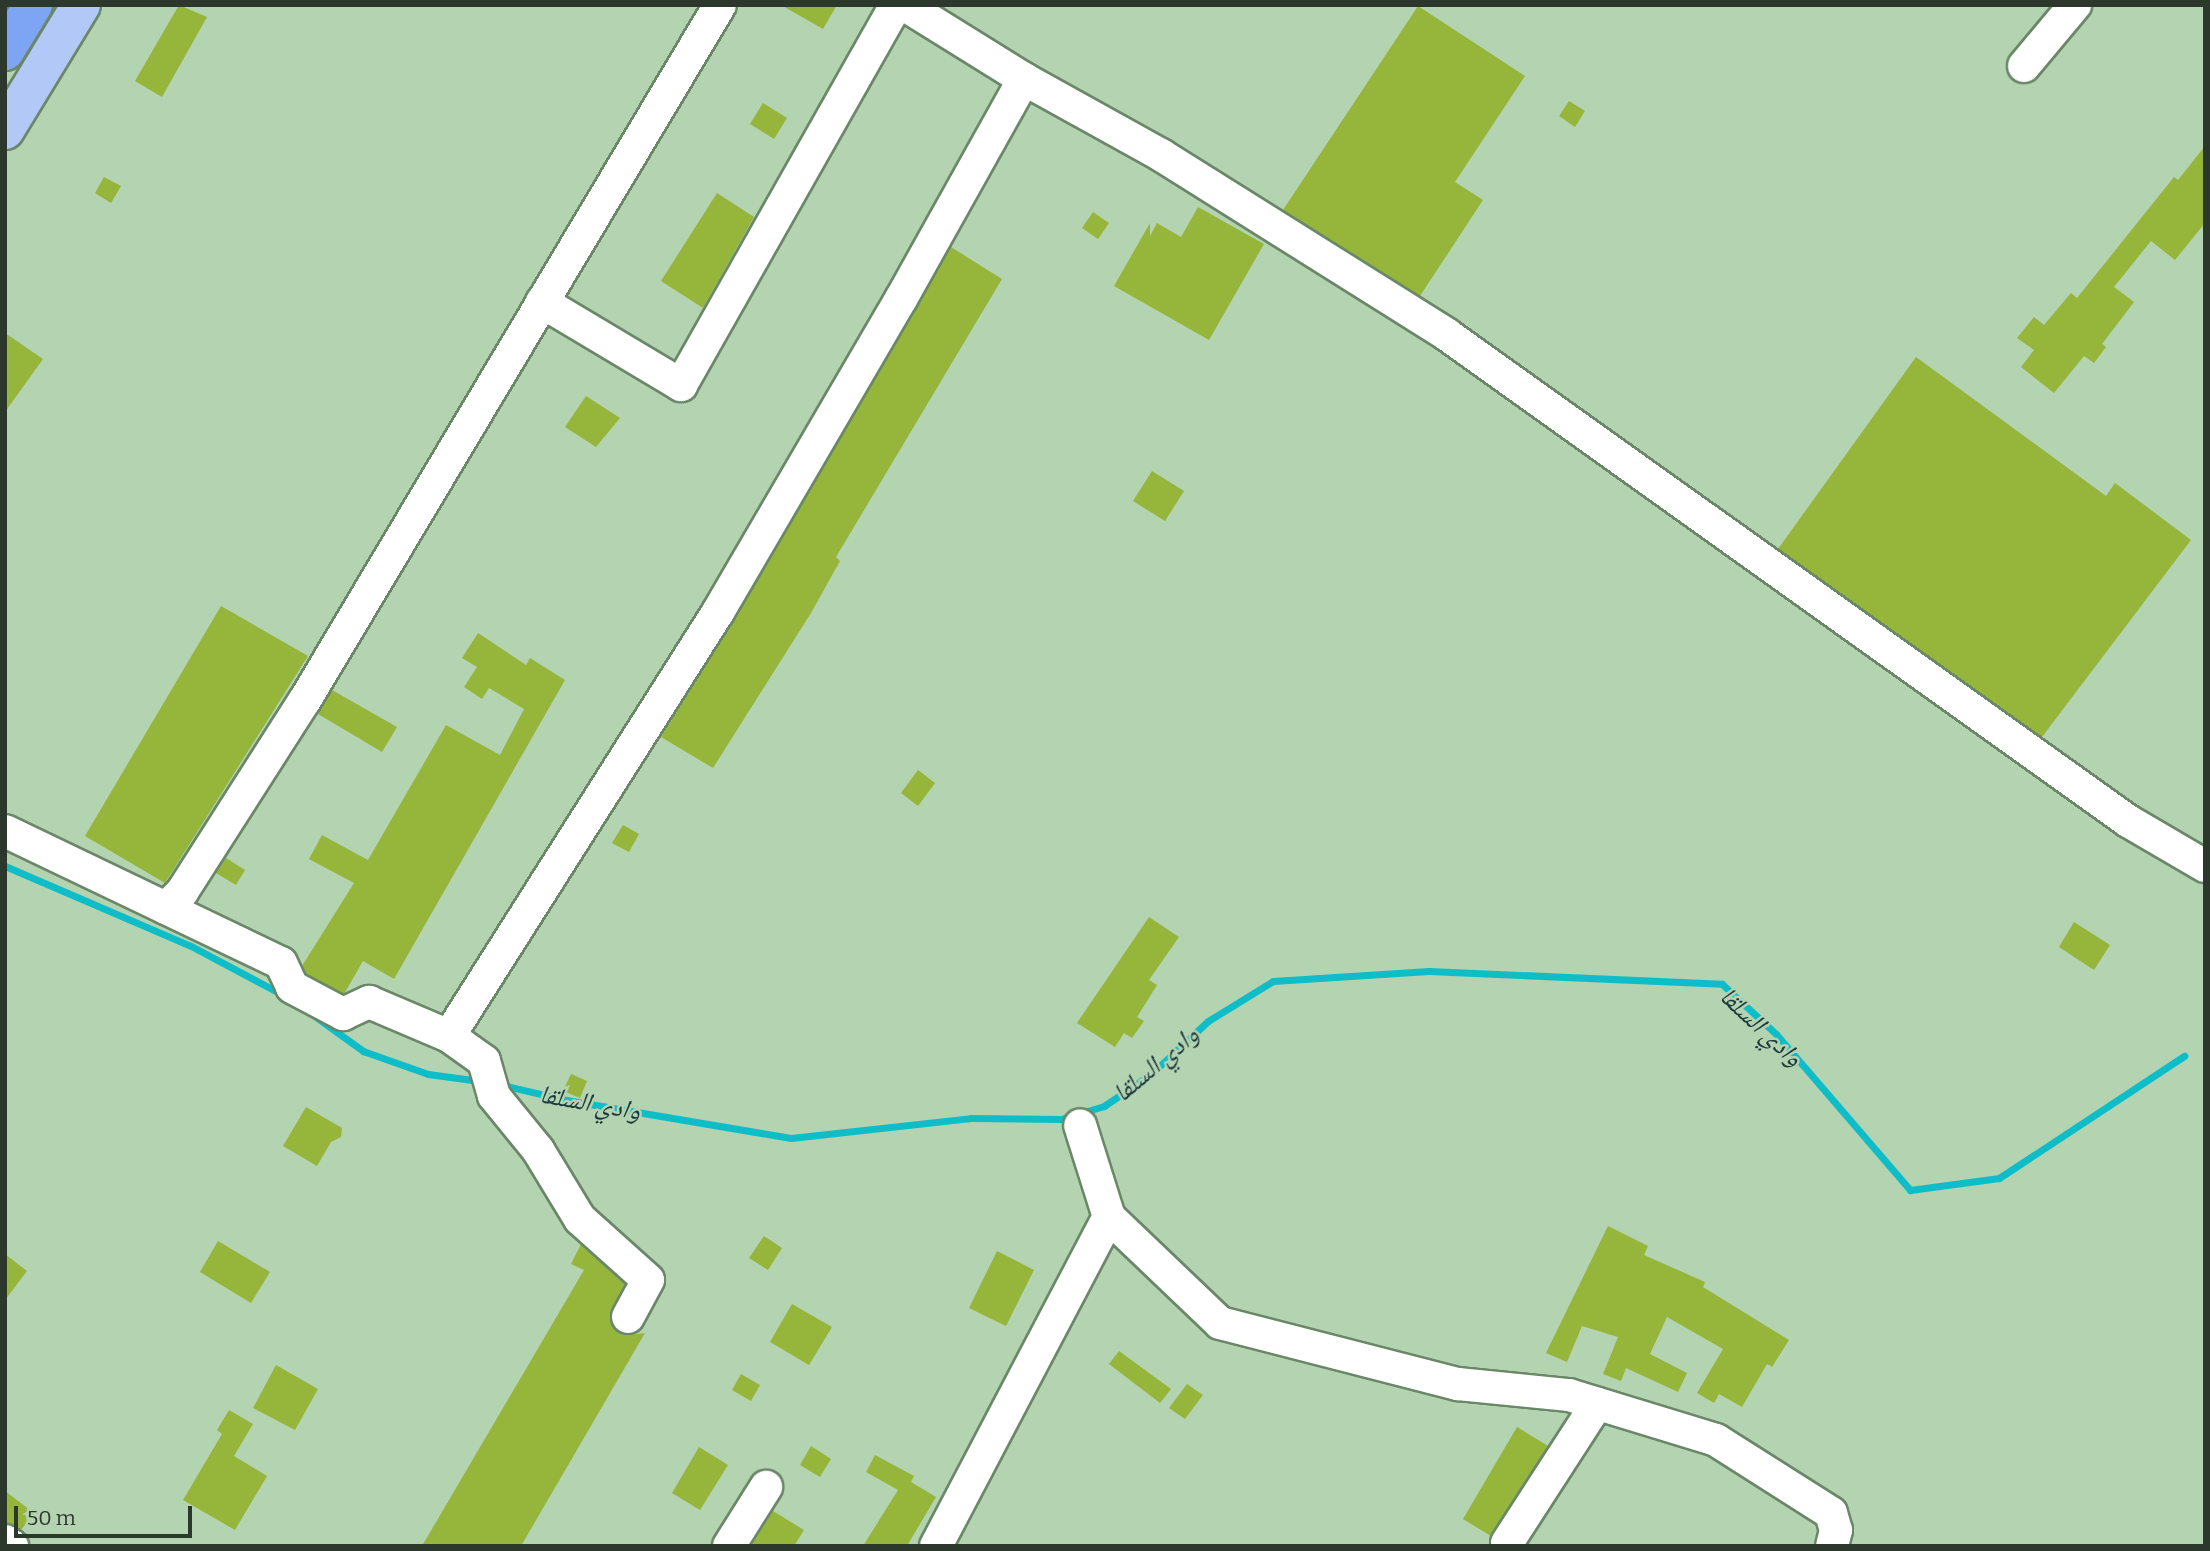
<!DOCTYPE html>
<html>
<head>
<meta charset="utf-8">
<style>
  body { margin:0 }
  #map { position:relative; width:2210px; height:1551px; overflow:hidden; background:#b3d3b1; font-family:Bitter,"Noto Naskh Arabic",serif }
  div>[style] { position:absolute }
  .stream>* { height:7px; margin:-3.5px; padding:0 3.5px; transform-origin:3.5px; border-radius:3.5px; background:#0fbdc9 }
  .building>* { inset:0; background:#95b63b }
  .roads { filter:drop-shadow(2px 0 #6a8768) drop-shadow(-2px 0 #6a8768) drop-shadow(0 2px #6a8768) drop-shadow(0 -2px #6a8768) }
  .minor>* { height:32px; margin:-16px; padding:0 16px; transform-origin:16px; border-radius:16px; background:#fff }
  .major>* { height:38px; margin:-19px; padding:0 19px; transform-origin:19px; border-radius:19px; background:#b2c9f8 }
  .highway>* { height:38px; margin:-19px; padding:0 19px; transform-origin:19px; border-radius:19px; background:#7ea5f3 }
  span { translate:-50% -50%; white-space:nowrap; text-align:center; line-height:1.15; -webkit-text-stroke:5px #b3d3b1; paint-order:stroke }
  .water-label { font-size:26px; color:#1c3a3d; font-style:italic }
  .frame { position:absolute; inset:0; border:7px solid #2c382b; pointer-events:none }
  .scale { position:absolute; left:14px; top:1506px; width:178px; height:32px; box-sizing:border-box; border:4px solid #2c382b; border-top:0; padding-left:9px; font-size:21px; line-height:24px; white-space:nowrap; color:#2c382b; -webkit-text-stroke:5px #b3d3b1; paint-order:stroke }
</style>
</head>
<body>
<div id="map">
  <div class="stream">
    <div style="left:5px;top:866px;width:202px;rotate:23.3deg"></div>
    <div style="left:191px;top:946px;width:106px;rotate:28deg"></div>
    <div style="left:309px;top:1012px;width:67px;rotate:35.8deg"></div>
    <div style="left:363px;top:1051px;width:69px;rotate:19.5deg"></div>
    <div style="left:428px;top:1074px;width:52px;rotate:7.7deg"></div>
    <div style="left:498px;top:1084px;width:70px;rotate:13.2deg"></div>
    <div style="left:566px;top:1100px;width:228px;rotate:9.6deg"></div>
    <div style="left:791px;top:1138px;width:181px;rotate:-6.3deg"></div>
    <div style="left:971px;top:1118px;width:90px;rotate:0.6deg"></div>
    <div style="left:1061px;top:1119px;width:45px;rotate:-16.8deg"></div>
    <div style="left:1104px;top:1106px;width:57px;rotate:-34.2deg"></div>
    <div style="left:1151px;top:1074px;width:78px;rotate:-42.9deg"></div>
    <div style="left:1208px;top:1021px;width:76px;rotate:-31.6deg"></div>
    <div style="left:1273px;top:981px;width:156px;rotate:-3.7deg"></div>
    <div style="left:1429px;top:971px;width:293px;rotate:2.5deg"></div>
    <div style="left:1722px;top:984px;width:74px;rotate:42.8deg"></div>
    <div style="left:1776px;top:1034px;width:206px;rotate:49.3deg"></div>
    <div style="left:1910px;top:1190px;width:90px;rotate:-7.7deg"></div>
    <div style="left:1999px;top:1178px;width:222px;rotate:-33.4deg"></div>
  </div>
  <div class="building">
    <div style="clip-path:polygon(179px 5px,207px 17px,162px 97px,135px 81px)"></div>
    <div style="clip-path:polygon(781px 5px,837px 5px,823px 29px)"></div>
    <div style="clip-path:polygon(1418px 6px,1525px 76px,1455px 182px,1483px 200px,1420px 296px,1283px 210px)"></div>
    <div style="clip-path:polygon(1569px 101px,1585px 111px,1575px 127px,1559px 116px)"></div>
    <div style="clip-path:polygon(763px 103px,787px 118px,774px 139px,750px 124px)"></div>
    <div style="clip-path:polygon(2205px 146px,2205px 223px,2175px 260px,2151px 241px,2114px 287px,2134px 302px,2102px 344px,2106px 347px,2094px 363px,2084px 356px,2054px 393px,2021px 367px,2034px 350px,2017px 338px,2034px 317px,2044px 325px,2071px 293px,2077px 298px,2174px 177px,2178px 180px)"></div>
    <div style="clip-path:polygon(104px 177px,121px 186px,111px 203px,95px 193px)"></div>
    <div style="clip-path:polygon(717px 193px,754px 217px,703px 308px,661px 281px)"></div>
    <div style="clip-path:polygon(1198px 207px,1264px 244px,1209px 340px,1114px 286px,1150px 223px,1150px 236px,1157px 223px,1181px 237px)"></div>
    <div style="clip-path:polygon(1093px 212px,1109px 223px,1098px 239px,1082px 228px)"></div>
    <div style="clip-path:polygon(951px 247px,1002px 279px,836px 557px,840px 561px,811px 613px,713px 768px,661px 737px,734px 621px)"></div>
    <div style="clip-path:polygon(5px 333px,43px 359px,5px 412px)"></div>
    <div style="clip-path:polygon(1916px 357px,2106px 496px,2115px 483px,2191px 540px,2042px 737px,1778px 549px)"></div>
    <div style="clip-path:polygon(586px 396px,620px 418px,596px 447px,565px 427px)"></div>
    <div style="clip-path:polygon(1152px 471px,1184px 491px,1165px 521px,1133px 501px)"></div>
    <div style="clip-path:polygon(221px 606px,308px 656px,165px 883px,85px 836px)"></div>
    <div style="clip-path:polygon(478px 633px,526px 665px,530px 658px,565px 680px,394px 979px,363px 961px,344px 994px,306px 974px,302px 966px,354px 883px,309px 859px,322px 835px,368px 860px,446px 725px,500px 755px,524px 709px,489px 688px,482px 699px,464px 687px,477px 667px,462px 658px)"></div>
    <div style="clip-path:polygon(332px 690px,397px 727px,382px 752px,318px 714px)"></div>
    <div style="clip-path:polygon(918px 770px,935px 783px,918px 806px,901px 793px)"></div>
    <div style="clip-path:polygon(623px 825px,639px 834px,629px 852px,612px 843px)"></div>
    <div style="clip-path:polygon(226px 858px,245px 870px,236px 885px,216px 873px)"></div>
    <div style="clip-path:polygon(1149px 917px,1179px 937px,1149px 980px,1157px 985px,1137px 1017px,1144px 1021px,1132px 1038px,1124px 1033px,1115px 1047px,1077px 1023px)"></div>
    <div style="clip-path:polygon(2074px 922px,2110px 945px,2094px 970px,2059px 947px)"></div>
    <div style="clip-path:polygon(571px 1074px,587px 1081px,580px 1098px,563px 1091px)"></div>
    <div style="clip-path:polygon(306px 1107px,342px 1128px,341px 1137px,331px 1142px,317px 1166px,283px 1146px)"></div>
    <div style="clip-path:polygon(1608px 1226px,1648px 1246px,1644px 1255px,1705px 1282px,1703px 1287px,1789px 1340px,1772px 1367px,1767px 1364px,1742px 1407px,1719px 1394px,1714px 1403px,1697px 1393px,1723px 1349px,1667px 1317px,1650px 1354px,1687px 1373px,1678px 1392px,1626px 1368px,1621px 1381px,1603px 1374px,1618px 1337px,1582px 1326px,1567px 1362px,1546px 1353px)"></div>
    <div style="clip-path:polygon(764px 1236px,782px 1248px,768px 1270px,749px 1258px)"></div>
    <div style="clip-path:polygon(218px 1241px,270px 1272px,251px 1303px,200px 1272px)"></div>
    <div style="clip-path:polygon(581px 1244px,625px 1284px,612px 1309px,613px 1327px,628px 1335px,645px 1333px,521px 1546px,422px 1546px,584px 1270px,571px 1264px)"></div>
    <div style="clip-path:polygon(997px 1251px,1034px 1270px,1006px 1326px,969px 1308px)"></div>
    <div style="clip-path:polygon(5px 1254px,27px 1271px,5px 1300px)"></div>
    <div style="clip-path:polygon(792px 1304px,832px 1327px,809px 1365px,770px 1342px)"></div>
    <div style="clip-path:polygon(1119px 1351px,1171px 1389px,1160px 1403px,1109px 1364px)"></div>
    <div style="clip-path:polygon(276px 1365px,318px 1389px,295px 1430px,253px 1408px)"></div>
    <div style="clip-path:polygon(741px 1374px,760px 1385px,751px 1401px,732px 1390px)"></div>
    <div style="clip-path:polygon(1187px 1384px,1203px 1395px,1185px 1419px,1169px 1408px)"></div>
    <div style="clip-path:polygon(229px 1410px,253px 1424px,234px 1456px,267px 1476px,235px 1530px,183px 1500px,222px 1434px,217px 1430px)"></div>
    <div style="clip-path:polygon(1517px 1427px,1548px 1446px,1491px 1536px,1463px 1519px)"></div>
    <div style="clip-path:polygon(811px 1446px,831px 1459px,820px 1477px,800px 1465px)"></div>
    <div style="clip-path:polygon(699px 1447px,728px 1465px,700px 1510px,672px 1493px)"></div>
    <div style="clip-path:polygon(875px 1455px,914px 1476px,911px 1482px,936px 1497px,907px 1546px,863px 1546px,898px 1490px,866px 1472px)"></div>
    <div style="clip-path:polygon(5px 1491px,34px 1513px,21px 1530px,5px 1523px)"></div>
    <div style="clip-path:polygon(773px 1511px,804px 1530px,794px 1546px,751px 1546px)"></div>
  </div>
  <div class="roads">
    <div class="minor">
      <div style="left:905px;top:5px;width:140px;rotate:31.9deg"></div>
      <div style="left:1024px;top:79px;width:157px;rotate:29deg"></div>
      <div style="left:1161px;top:155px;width:337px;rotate:32.1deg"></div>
      <div style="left:1446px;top:334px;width:838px;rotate:35.53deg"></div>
      <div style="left:2128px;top:821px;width:89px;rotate:30.3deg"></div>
      <div style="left:2024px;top:66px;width:80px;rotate:-50.1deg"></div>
      <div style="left:542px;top:302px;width:162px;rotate:30.8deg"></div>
      <div style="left:681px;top:385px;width:437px;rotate:-60.5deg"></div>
      <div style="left:5px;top:831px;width:178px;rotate:25.6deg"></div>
      <div style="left:166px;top:908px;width:23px;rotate:-45deg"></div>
      <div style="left:182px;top:892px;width:228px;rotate:-57.4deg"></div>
      <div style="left:305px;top:700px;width:809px;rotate:-59.16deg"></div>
      <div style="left:166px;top:908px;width:127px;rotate:25.6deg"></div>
      <div style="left:281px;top:963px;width:26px;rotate:65deg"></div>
      <div style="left:292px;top:987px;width:58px;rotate:27.9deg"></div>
      <div style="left:343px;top:1014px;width:29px;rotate:-25deg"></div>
      <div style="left:369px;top:1002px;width:87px;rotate:23deg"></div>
      <div style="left:449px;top:1036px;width:43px;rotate:35.5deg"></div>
      <div style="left:484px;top:1061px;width:36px;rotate:74deg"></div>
      <div style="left:494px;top:1096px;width:70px;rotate:50.8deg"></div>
      <div style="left:538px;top:1150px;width:81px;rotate:58.7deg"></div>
      <div style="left:580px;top:1219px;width:91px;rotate:41.9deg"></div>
      <div style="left:648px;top:1280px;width:42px;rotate:118.4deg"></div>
      <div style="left:449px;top:1036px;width:502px;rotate:-57.61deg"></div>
      <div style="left:718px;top:612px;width:363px;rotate:-59.7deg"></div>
      <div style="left:901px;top:299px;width:252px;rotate:-60.8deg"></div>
      <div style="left:1109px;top:1217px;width:153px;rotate:43.7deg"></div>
      <div style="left:1220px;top:1323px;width:246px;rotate:14.4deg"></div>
      <div style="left:1458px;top:1384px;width:112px;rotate:5.7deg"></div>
      <div style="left:1569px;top:1395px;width:154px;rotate:17deg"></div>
      <div style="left:1716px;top:1440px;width:136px;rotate:32.4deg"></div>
      <div style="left:1831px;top:1513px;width:18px;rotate:74deg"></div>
      <div style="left:1836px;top:1530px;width:16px;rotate:104deg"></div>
      <div style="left:5px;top:1541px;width:9px;rotate:36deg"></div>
      <div style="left:1507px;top:1543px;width:166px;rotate:-57.1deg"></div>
      <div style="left:729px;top:1546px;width:70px;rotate:-57.9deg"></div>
      <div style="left:936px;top:1546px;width:372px;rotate:-62.3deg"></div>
      <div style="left:1109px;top:1217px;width:96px;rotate:-107.5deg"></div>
    </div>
    <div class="major">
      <div style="left:5px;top:130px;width:146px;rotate:-58.7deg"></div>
    </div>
    <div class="highway">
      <div style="left:5px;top:51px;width:54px;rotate:-58.7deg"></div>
    </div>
  </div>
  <div class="water-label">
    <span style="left:1761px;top:1027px;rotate:43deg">وادي السلقا</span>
    <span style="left:1156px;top:1064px;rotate:-40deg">وادي السلقا</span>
    <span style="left:590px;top:1103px;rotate:10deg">وادي السلقا</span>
  </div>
  <div class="frame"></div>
  <div class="scale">50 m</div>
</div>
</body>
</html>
